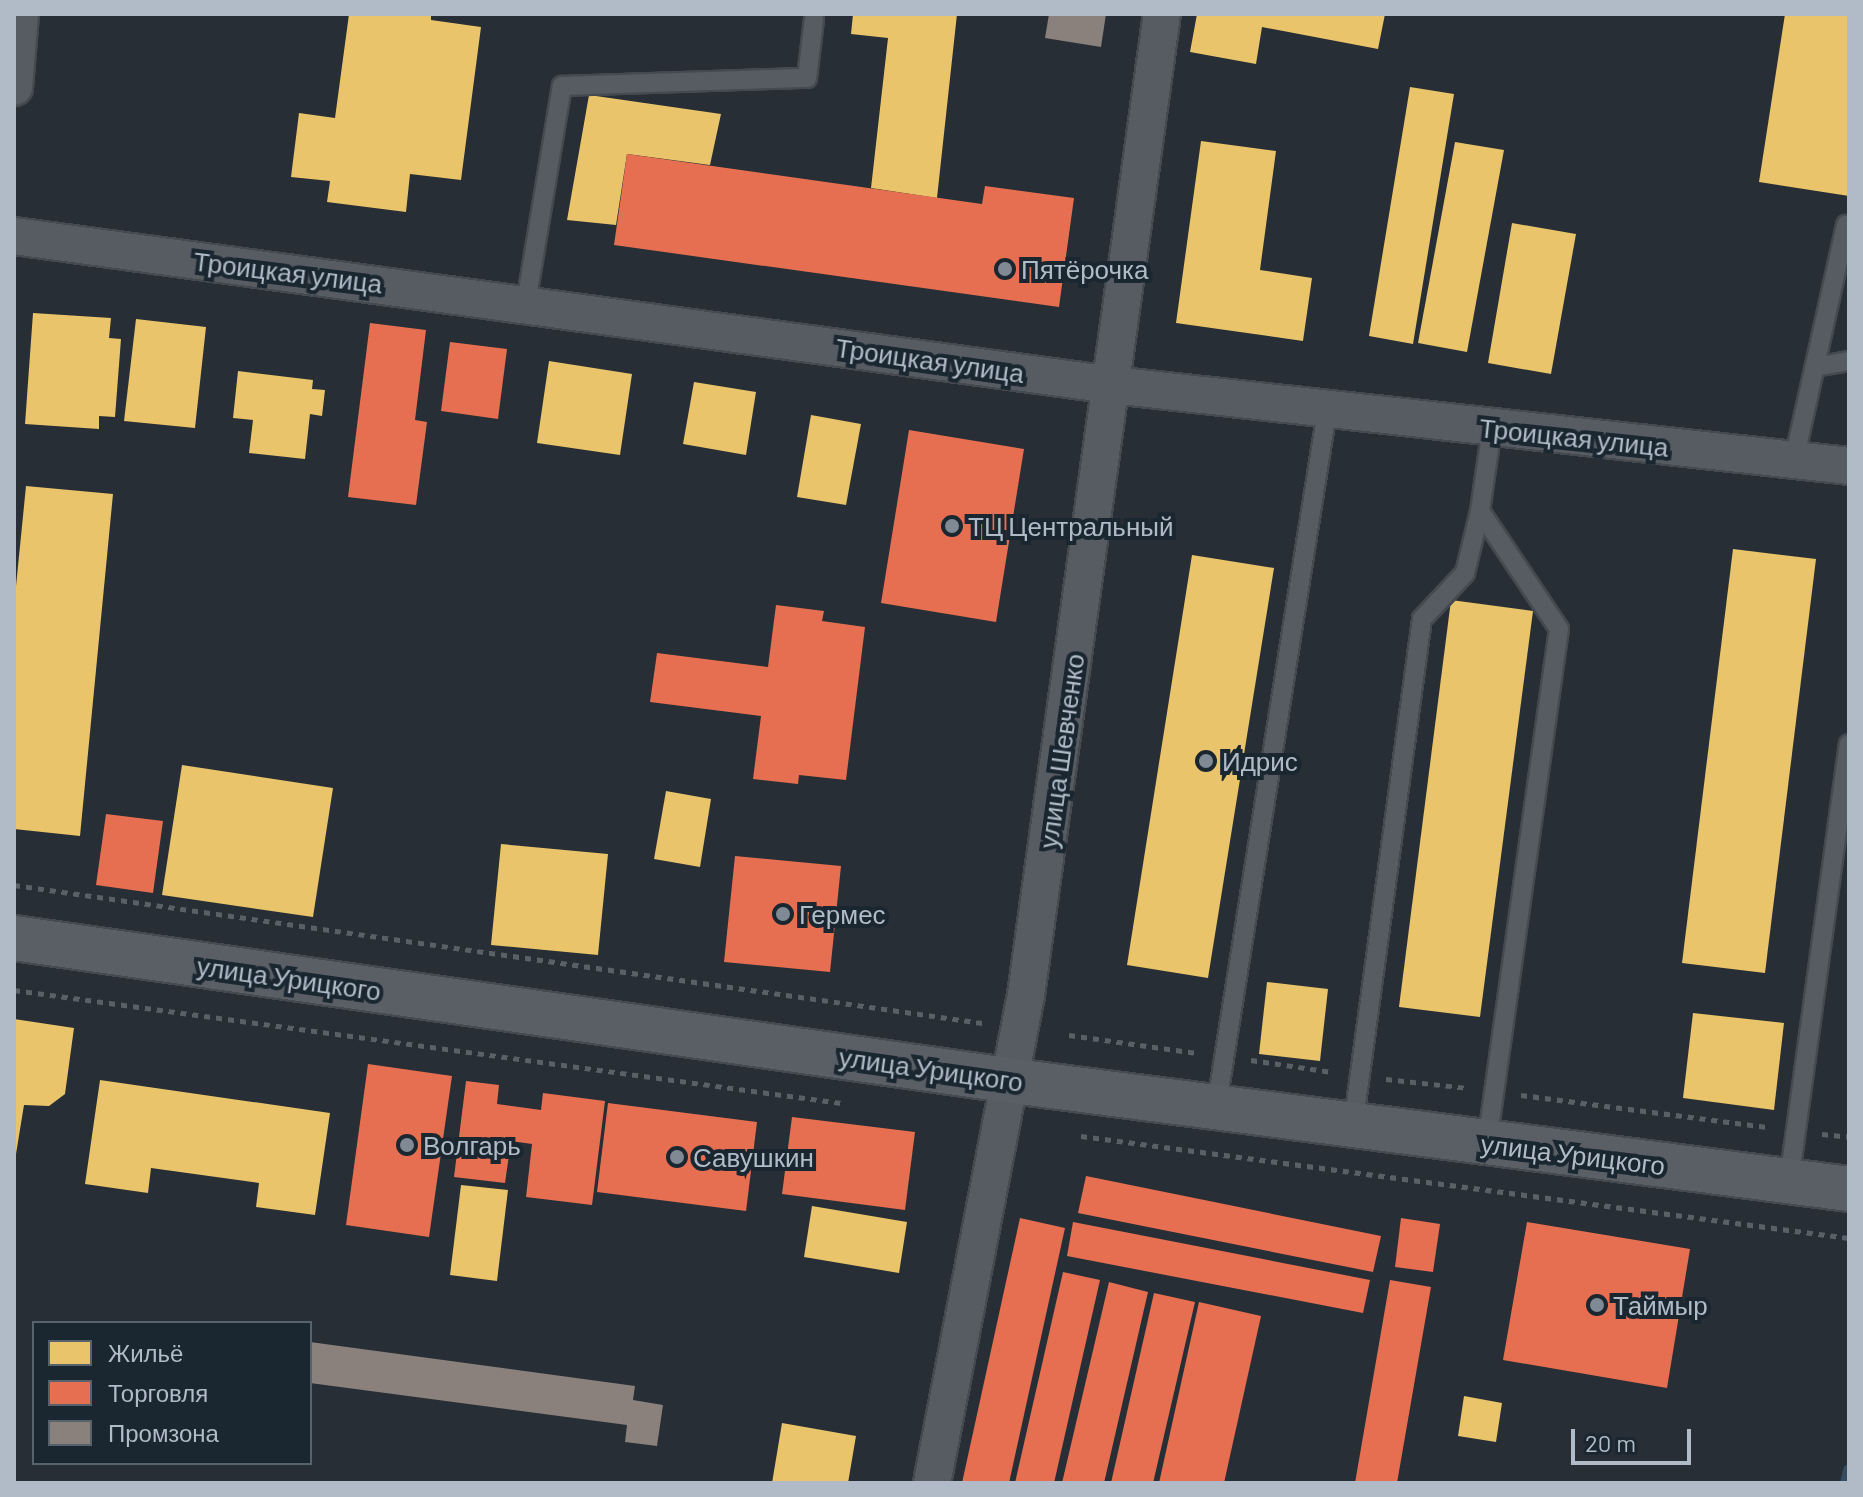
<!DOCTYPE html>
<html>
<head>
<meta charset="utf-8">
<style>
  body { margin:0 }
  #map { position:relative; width:1863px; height:1497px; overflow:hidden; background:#272e35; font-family:Barlow,sans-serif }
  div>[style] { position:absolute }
  .homes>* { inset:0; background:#e9c46a }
  .shops>* { inset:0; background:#e76f51 }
  .industry>* { inset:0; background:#8a817c }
  .stream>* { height:12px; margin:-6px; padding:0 6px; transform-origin:6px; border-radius:6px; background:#344a5f }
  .path>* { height:5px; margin-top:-2.5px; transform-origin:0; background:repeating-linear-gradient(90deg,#5a6166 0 6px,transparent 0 12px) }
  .roads { filter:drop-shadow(2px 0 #454a50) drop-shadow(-2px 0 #454a50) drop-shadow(0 2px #454a50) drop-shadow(0 -2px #454a50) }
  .service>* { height:18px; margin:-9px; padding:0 9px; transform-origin:9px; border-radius:9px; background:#575c63 }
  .minor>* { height:36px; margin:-18px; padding:0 18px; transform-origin:18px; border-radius:18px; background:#575c63 }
  .primary>* { height:44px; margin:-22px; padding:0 22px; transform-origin:22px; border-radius:22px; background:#595f65 }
  .dots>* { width:22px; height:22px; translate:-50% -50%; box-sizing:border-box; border:4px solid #1a2630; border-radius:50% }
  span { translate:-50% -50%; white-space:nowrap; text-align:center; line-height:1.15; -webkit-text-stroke:8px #1a2630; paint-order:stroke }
  .poi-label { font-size:26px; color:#b0bbc7 }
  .left { translate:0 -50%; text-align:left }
  .street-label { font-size:26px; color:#b0bbc7 }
  .frame { position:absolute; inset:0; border:16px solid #b0bbc7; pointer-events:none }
  .legend { position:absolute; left:32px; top:1321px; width:280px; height:144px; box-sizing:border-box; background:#1a2630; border:2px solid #56626c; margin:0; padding:10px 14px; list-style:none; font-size:24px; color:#b0bbc7 }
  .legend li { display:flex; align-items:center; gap:16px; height:40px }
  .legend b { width:40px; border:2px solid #56626c }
  .scale { position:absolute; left:1571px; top:1429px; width:120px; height:36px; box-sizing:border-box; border:4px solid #b0bbc7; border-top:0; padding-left:10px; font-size:24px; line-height:28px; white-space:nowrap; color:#b0bbc7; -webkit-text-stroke:6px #1a2630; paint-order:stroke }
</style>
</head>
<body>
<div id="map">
  <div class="homes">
    <div style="clip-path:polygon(349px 14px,431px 14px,431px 20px,481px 27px,461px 180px,410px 174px,406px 212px,327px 202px,330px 181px,291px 177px,299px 113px,335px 118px)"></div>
    <div style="clip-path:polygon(853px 14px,957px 14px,937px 198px,871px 188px,888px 38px,851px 34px)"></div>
    <div style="clip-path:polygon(1197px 14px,1385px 14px,1378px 49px,1262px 27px,1256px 64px,1190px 52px)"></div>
    <div style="clip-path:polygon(1785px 14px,1849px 14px,1849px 196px,1759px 182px)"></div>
    <div style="clip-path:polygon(1410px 87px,1454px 94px,1413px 344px,1369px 336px)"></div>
    <div style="clip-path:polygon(589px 95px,721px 114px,710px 165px,627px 154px,616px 225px,567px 220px)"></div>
    <div style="clip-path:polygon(1201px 141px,1276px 151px,1260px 270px,1312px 278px,1303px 341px,1176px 323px)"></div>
    <div style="clip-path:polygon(1455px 142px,1504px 150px,1467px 352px,1418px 343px)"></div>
    <div style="clip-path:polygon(1512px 223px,1576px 234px,1551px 374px,1488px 363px)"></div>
    <div style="clip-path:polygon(33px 313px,111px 318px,109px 338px,121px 339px,115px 417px,99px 416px,99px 429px,25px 424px)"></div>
    <div style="clip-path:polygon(136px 319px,206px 327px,195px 428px,124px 421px)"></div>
    <div style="clip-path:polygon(549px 361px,632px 374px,620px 455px,537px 443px)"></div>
    <div style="clip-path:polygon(238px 371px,313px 380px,312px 389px,325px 390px,322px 416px,310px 414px,305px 459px,249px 453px,253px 420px,233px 418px)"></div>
    <div style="clip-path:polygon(694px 382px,756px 392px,746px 455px,683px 444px)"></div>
    <div style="clip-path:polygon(811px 415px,861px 424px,846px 505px,797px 497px)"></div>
    <div style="clip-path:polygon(26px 486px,113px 494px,80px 836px,14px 829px,14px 606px)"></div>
    <div style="clip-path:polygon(1733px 549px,1816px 559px,1765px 973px,1682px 963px)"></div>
    <div style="clip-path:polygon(1192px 555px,1274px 568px,1208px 978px,1127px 965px)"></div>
    <div style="clip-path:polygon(1451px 600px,1533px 611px,1480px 1017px,1399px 1007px)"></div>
    <div style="clip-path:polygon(182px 765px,333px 788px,313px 917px,162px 895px)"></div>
    <div style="clip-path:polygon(666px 791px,711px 799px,700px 867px,654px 859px)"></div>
    <div style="clip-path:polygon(501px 844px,608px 854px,598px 955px,491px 945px)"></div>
    <div style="clip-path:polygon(1267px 982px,1328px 989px,1320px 1061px,1259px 1054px)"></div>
    <div style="clip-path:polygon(1693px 1013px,1784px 1023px,1774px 1110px,1683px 1098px)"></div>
    <div style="clip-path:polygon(14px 1019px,74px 1028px,65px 1094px,49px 1106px,24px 1105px,16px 1154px)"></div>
    <div style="clip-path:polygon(100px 1080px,330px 1113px,315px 1215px,256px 1207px,259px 1183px,151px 1168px,148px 1193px,85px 1184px)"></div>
    <div style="clip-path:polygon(461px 1185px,508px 1190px,497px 1281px,450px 1275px)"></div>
    <div style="clip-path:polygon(812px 1206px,907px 1222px,899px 1273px,804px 1257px)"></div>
    <div style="clip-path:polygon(1464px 1396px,1502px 1403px,1496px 1442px,1458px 1436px)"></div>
    <div style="clip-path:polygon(782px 1423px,856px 1436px,848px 1483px,772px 1483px)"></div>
  </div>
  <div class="shops">
    <div style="clip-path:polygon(627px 154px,982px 204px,985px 186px,1074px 198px,1059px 307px,614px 245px)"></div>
    <div style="clip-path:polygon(370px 323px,426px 330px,415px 420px,427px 422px,416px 505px,348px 497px)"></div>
    <div style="clip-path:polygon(450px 342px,507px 349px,498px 419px,441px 411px)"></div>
    <div style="clip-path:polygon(909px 430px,1024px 449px,996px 622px,881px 603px)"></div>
    <div style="clip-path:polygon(776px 605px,824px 611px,822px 621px,865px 627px,846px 780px,799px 775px,798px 784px,753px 779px,761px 716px,650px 702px,657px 653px,768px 667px)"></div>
    <div style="clip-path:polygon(106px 814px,163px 821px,153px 893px,96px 885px)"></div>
    <div style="clip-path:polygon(735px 856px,841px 866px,830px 972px,724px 962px)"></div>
    <div style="clip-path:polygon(368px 1064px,452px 1076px,429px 1237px,346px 1225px)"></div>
    <div style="clip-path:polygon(466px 1081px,499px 1085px,497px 1104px,541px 1110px,543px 1093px,605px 1101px,592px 1205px,526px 1197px,532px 1144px,511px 1141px,505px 1183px,454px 1177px)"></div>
    <div style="clip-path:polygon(608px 1103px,757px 1122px,746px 1211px,597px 1192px)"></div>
    <div style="clip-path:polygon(792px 1117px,915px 1132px,905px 1210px,782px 1194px)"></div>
    <div style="clip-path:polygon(1086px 1176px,1381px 1236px,1373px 1272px,1078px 1213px)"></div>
    <div style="clip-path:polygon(1020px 1218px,1065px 1228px,1009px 1483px,962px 1483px)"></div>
    <div style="clip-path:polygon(1401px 1218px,1440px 1224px,1433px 1272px,1395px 1267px)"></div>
    <div style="clip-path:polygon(1073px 1222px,1370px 1280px,1363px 1313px,1067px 1256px)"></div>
    <div style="clip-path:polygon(1527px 1222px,1690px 1249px,1667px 1388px,1503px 1360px)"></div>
    <div style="clip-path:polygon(1063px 1272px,1100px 1280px,1054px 1483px,1015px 1483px)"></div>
    <div style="clip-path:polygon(1390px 1280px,1431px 1287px,1397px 1483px,1355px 1483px)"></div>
    <div style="clip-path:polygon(1109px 1282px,1148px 1292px,1104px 1483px,1062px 1483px)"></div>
    <div style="clip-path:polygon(1154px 1293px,1195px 1302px,1153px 1483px,1111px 1483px)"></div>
    <div style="clip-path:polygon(1199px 1302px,1261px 1316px,1224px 1483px,1159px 1483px)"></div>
  </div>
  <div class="industry">
    <div style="clip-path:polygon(1049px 14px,1106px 14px,1101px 47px,1045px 38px)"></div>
    <div style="clip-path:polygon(310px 1342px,635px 1386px,633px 1400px,663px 1405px,657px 1446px,625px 1442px,627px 1425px,310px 1383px)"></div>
  </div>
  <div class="stream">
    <div style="left:1846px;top:1483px;width:13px;rotate:-77deg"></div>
  </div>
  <div class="path">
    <div style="left:14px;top:885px;width:978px;rotate:8.11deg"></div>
    <div style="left:14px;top:990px;width:835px;rotate:7.78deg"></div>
    <div style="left:1069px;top:1035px;width:129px;rotate:8deg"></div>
    <div style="left:1251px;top:1060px;width:82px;rotate:8.4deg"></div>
    <div style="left:1386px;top:1079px;width:81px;rotate:6.3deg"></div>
    <div style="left:1521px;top:1095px;width:250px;rotate:7.4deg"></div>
    <div style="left:1822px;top:1134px;width:27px;rotate:6deg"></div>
    <div style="left:1081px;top:1136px;width:775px;rotate:7.57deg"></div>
  </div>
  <div class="roads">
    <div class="service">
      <div style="left:526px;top:303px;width:220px;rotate:-80.6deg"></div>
      <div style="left:562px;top:86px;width:245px;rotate:-1.9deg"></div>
      <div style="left:807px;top:78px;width:59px;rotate:-83.2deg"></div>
      <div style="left:1815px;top:367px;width:35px;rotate:-10deg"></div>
      <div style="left:1794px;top:460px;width:241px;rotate:-77.5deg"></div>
      <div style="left:1216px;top:1109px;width:707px;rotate:-80.96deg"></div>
      <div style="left:1353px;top:1126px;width:512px;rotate:-82.25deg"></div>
      <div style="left:1422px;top:619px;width:63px;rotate:-46.9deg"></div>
      <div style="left:1465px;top:573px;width:64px;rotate:-76.4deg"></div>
      <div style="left:1487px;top:1143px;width:519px;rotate:-82.03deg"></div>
      <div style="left:1559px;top:629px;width:142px;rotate:-123.8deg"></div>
      <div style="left:1480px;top:511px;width:84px;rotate:-81.8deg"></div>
      <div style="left:1789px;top:1181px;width:441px;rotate:-82.2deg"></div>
    </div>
    <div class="minor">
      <div style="left:14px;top:87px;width:73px;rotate:-85.3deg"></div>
      <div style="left:14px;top:236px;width:1108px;rotate:7.73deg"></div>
      <div style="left:1112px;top:385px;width:741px;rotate:6.27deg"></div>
      <div style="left:932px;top:1483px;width:497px;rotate:-79.1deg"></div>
      <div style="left:1026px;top:995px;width:990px;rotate:-82.11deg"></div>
    </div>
    <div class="primary">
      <div style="left:14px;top:938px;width:1009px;rotate:8.15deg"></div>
      <div style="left:1013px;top:1081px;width:843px;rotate:7.36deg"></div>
    </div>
  </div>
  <div class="dots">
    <div style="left:1005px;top:269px;background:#808a94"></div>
    <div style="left:952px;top:526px;background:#808a94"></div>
    <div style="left:1206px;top:761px;background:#808a94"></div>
    <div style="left:783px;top:914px;background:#808a94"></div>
    <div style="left:407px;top:1145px;background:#808a94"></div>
    <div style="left:677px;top:1157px;background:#808a94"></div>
    <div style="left:1597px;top:1305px;background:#808a94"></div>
  </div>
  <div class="poi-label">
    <span class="left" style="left:1021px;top:269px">Пятёрочка</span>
    <span class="left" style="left:968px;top:526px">ТЦ Центральный</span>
    <span class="left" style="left:1222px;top:761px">Идрис</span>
    <span class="left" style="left:799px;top:914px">Гермес</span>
    <span class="left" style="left:423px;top:1145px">Волгарь</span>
    <span class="left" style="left:693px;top:1157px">Савушкин</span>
    <span class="left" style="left:1613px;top:1305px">Таймыр</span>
  </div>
  <div class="street-label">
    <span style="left:288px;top:272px;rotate:7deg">Троицкая улица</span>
    <span style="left:930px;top:360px;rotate:8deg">Троицкая улица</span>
    <span style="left:1574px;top:437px;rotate:6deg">Троицкая улица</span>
    <span style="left:1061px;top:751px;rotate:-82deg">улица Шевченко</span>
    <span style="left:289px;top:978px;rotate:8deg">улица Урицкого</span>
    <span style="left:931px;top:1069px;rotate:8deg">улица Урицкого</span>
    <span style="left:1573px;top:1154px;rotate:7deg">улица Урицкого</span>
  </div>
  <div class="frame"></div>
  <ul class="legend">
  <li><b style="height:22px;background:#e9c46a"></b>Жильё</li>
  <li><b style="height:22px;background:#e76f51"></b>Торговля</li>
  <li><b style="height:22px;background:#8a817c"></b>Промзона</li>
  </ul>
  <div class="scale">20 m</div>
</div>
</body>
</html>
